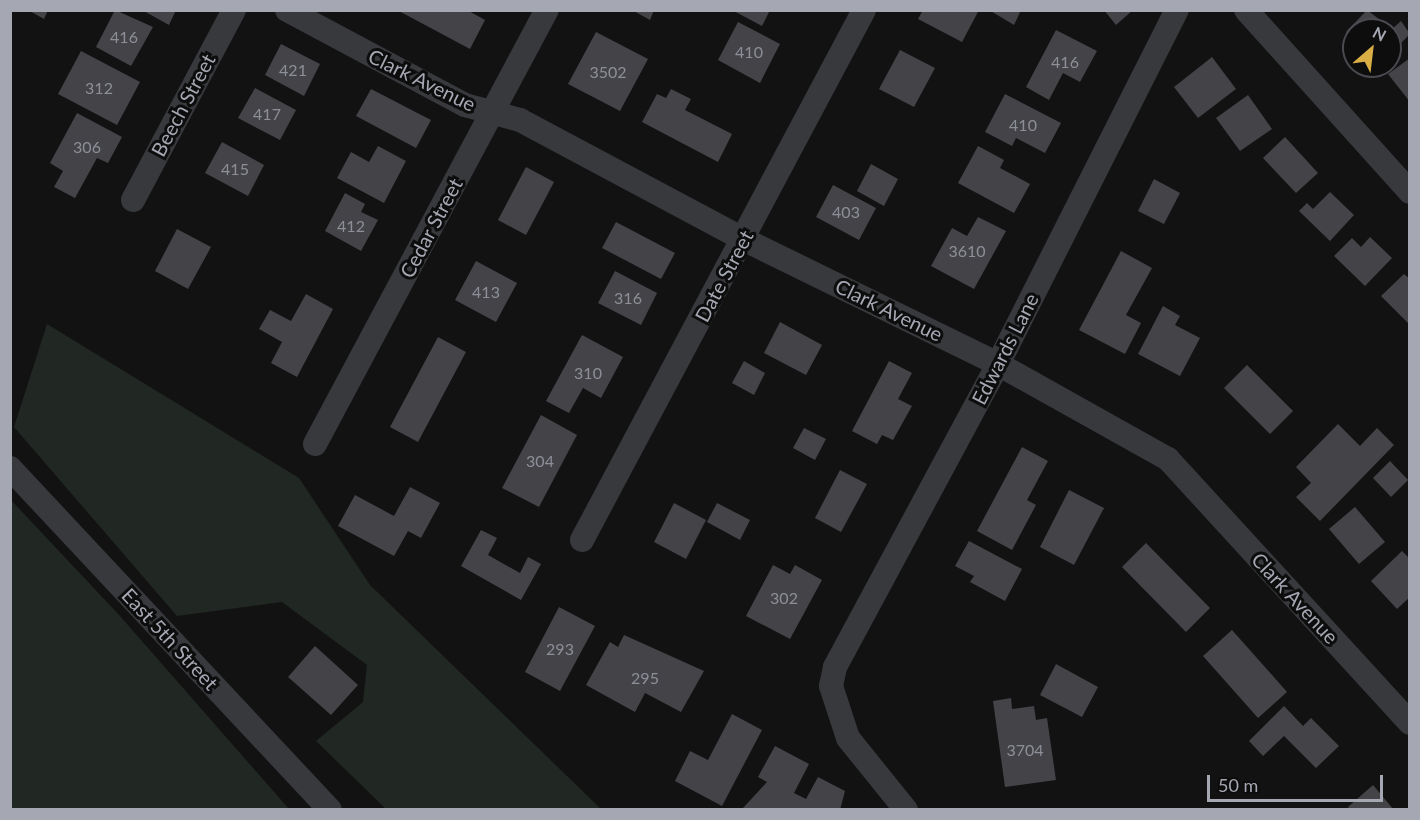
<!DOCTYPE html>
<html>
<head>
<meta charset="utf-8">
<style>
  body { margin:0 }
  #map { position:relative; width:1420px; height:820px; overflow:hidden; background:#121213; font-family:Lato,sans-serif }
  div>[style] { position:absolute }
  .green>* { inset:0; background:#212722 }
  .building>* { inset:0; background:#444448 }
  .minor>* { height:24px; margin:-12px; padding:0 12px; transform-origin:12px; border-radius:12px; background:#38393c }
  span { translate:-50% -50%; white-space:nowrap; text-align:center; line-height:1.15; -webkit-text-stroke:6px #0d0d0e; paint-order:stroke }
  .number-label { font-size:16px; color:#8d8f98 }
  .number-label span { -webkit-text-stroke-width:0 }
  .street-label { font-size:20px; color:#a5a8b2 }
  .frame { position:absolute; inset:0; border:12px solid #a5a8b2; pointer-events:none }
  .north { position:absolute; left:1342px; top:18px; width:60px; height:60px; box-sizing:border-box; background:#0d0d0e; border:2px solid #4a4b50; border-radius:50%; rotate:28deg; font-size:16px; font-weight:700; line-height:24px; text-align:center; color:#a5a8b2 }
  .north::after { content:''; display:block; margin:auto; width:21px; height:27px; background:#d9ae44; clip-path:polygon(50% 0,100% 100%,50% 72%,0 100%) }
  .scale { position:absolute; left:1207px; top:775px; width:176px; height:27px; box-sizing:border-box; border:3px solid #a5a8b2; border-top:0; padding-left:8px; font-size:18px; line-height:21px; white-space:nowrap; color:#a5a8b2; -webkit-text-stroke:4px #0d0d0e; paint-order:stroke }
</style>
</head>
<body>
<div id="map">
  <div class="green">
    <div style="clip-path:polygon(47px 324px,299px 478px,370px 585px,601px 809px,386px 809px,316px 741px,363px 702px,367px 665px,282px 602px,177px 616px,14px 427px)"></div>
    <div style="clip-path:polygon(11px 500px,120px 616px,289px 809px,11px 809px)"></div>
  </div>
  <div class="building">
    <div style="clip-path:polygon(28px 10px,48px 10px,44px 19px)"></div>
    <div style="clip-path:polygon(115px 10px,153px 27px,131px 66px,96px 47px)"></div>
    <div style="clip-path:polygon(142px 10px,176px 10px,169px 25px)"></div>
    <div style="clip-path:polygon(397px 10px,467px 10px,485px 20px,470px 49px)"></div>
    <div style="clip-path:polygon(632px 10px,654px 10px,650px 20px)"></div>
    <div style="clip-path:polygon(732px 10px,770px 10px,762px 26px)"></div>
    <div style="clip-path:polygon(923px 10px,979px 10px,962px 42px,918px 19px)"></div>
    <div style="clip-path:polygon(989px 10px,1021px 10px,1014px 25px)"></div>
    <div style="clip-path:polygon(1104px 10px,1133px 10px,1116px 25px)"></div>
    <div style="clip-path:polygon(1367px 10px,1392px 29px,1401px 21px,1410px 34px,1394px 50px,1390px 30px,1354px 30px,1354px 39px,1346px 32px)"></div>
    <div style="clip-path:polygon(738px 22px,780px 44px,760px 83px,718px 60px)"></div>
    <div style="clip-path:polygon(1056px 30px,1097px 51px,1080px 82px,1063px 73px,1049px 100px,1026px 87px)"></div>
    <div style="clip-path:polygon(596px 32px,648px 59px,620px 111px,568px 84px)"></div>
    <div style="clip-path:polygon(281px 44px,320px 64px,304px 96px,265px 75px)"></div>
    <div style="clip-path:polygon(900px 50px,935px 68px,914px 107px,879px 89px)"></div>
    <div style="clip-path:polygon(81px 51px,140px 82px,117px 125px,58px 94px)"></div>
    <div style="clip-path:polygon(1212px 57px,1236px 89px,1198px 118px,1174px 87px)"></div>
    <div style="clip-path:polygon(1410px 58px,1410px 102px,1388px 74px)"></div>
    <div style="clip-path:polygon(255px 88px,296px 110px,280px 140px,238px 118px)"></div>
    <div style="clip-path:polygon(371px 89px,431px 120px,416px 148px,356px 116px)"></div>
    <div style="clip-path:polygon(671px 89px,691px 99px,685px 110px,732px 134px,718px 162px,642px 122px,657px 94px,666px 98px)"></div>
    <div style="clip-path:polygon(1005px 94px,1061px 123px,1045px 153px,1016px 138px,1012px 146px,985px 132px)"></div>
    <div style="clip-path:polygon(1248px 95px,1272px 129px,1240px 151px,1216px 118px)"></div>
    <div style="clip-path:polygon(77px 113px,122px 137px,108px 163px,97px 158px,75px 198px,54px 187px,63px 171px,50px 163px)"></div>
    <div style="clip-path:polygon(1285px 137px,1318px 173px,1296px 193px,1263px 158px)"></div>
    <div style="clip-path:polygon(222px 142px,264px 165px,248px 196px,205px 173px)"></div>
    <div style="clip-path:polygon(378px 146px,406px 161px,384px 203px,337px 178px,351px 152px,369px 162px)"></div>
    <div style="clip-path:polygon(978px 146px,1004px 160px,1000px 168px,1030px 184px,1014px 213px,958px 183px)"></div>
    <div style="clip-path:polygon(871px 164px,898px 179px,884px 206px,857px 191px)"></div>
    <div style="clip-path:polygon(526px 167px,554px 182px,526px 235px,498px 220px)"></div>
    <div style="clip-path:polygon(1154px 179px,1180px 193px,1164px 224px,1138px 211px)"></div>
    <div style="clip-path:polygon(833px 185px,876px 208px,859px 240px,816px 217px)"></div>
    <div style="clip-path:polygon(1330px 192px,1354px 215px,1330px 241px,1299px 211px,1307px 203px,1313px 209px)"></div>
    <div style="clip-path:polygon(345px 193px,365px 204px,361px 212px,378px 220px,361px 251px,325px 231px)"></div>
    <div style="clip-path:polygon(978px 217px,1006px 231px,974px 289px,931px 266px,952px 228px,967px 236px)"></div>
    <div style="clip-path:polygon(616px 222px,675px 253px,661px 279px,602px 248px)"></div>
    <div style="clip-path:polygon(177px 229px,211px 247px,188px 289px,155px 271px)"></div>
    <div style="clip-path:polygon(1370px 237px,1392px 258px,1365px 286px,1334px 256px,1352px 238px,1361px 247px)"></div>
    <div style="clip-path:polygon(1121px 251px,1152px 268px,1126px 315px,1141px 323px,1125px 354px,1079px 330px)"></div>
    <div style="clip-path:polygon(476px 261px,517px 283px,496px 322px,455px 300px)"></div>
    <div style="clip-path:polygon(615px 271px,657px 293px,641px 325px,598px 303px)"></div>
    <div style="clip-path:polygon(1404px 274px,1410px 279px,1410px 325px,1381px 296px)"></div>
    <div style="clip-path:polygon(306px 294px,333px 309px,297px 377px,271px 363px,282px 342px,259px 329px,270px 310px,291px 321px)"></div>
    <div style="clip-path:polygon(1163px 306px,1180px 316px,1175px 325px,1200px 338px,1180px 376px,1138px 354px)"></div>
    <div style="clip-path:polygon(780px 322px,822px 345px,806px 375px,764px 353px)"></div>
    <div style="clip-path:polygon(582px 335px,623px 357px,601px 398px,583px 388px,569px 413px,546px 401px)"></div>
    <div style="clip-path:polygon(438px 337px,466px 352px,418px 442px,390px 427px)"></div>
    <div style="clip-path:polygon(744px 361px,765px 373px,754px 395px,732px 383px)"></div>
    <div style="clip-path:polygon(889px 361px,912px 373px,898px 399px,912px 406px,893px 440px,882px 435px,877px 444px,852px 431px)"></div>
    <div style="clip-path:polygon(1247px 365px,1293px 411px,1270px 434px,1224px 388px)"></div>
    <div style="clip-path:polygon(541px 415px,577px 435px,539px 507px,502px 488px)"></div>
    <div style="clip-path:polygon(1338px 424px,1360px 446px,1377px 428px,1394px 445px,1320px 521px,1296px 497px,1311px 483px,1296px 467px)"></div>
    <div style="clip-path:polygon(804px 428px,826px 439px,815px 460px,793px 448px)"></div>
    <div style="clip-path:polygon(1022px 447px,1048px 461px,1027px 500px,1036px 505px,1012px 550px,977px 531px)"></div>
    <div style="clip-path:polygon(1390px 461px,1408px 480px,1391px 497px,1373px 478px)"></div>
    <div style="clip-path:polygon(840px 470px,867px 484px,841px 532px,815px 518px)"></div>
    <div style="clip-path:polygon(410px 487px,440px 503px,421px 538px,408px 531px,394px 556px,338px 526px,355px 495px,394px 516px)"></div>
    <div style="clip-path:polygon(1069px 490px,1104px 508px,1074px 565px,1040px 547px)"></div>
    <div style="clip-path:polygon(674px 503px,706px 520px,686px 559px,654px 542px)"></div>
    <div style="clip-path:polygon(717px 503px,750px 520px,740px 540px,707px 522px)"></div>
    <div style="clip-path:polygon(1355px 507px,1385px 542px,1359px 564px,1329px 529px)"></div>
    <div style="clip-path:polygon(481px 530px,497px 538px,488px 555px,520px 573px,528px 557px,541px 564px,521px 600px,461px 566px)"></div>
    <div style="clip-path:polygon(969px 541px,1022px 569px,1005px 601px,970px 582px,974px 576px,955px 566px)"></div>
    <div style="clip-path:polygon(1146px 543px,1210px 608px,1186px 632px,1122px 567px)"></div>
    <div style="clip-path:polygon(1402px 551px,1410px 559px,1410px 597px,1397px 609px,1371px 581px)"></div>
    <div style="clip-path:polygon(773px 565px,790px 574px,795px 565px,822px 580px,790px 639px,746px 616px)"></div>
    <div style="clip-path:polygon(559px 607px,595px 626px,560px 691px,525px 672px)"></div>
    <div style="clip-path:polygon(1232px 630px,1287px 692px,1258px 718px,1203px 656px)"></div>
    <div style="clip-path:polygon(624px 635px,704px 671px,681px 712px,645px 693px,635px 712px,586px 685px,610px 642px,618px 647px)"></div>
    <div style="clip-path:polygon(315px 646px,358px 685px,331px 715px,288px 677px)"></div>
    <div style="clip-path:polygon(1056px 664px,1098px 687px,1082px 717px,1040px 695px)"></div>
    <div style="clip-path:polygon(1011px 698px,1012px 709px,1034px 706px,1036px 720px,1047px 718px,1056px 780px,1005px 787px,993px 701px)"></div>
    <div style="clip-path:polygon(1284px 706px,1303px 726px,1311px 718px,1339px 746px,1316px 768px,1284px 736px,1263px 756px,1249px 741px)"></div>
    <div style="clip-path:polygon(732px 714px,762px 730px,722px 806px,675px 781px,690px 751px,708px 760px)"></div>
    <div style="clip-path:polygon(775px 746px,809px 764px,794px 793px,806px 799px,818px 777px,845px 791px,840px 810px,743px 808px,767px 782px,758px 777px)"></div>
    <div style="clip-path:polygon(1373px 785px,1394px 810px,1350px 810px,1348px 807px)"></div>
  </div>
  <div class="minor">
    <div style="left:287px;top:10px;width:202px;rotate:28.1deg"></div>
    <div style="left:465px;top:105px;width:57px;rotate:15.3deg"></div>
    <div style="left:520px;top:120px;width:253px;rotate:28.1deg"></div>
    <div style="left:743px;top:239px;width:284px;rotate:26.1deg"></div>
    <div style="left:998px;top:364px;width:195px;rotate:29.2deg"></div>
    <div style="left:1168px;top:459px;width:358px;rotate:47.5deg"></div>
    <div style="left:1246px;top:10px;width:245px;rotate:48deg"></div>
    <div style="left:133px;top:200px;width:215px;rotate:-62deg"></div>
    <div style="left:315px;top:444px;width:492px;rotate:-61.9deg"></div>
    <div style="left:10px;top:468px;width:468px;rotate:46.9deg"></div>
    <div style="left:582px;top:540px;width:600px;rotate:-61.98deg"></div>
    <div style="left:906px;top:810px;width:92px;rotate:-128.9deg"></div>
    <div style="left:848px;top:738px;width:55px;rotate:-108.1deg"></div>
    <div style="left:831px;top:686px;width:19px;rotate:-78deg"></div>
    <div style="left:835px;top:667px;width:344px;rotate:-61.7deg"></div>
    <div style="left:998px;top:364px;width:397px;rotate:-63.2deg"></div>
  </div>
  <div class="number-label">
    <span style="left:124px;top:37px">416</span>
    <span style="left:749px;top:52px">410</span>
    <span style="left:1065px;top:62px">416</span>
    <span style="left:293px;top:70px">421</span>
    <span style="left:608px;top:72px">3502</span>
    <span style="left:99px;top:88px">312</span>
    <span style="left:267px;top:114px">417</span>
    <span style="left:1023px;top:125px">410</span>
    <span style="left:87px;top:147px">306</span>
    <span style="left:235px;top:169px">415</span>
    <span style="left:846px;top:212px">403</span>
    <span style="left:351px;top:226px">412</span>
    <span style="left:967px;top:251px">3610</span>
    <span style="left:486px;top:292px">413</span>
    <span style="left:628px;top:298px">316</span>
    <span style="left:588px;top:373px">310</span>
    <span style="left:540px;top:461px">304</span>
    <span style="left:784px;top:598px">302</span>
    <span style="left:560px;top:649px">293</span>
    <span style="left:645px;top:678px">295</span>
    <span style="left:1025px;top:750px">3704</span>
  </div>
  <div class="street-label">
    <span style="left:422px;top:80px;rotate:26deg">Clark Avenue</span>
    <span style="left:183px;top:105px;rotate:-62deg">Beech Street</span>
    <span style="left:431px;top:228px;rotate:-62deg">Cedar Street</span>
    <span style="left:724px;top:276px;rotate:-62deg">Date Street</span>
    <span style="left:889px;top:310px;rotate:26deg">Clark Avenue</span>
    <span style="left:1005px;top:349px;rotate:-63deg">Edwards Lane</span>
    <span style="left:1295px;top:598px;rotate:47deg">Clark Avenue</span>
    <span style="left:170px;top:639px;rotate:47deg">East 5th Street</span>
  </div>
  <div class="frame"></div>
  <div class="north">N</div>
  <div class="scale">50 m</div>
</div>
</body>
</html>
